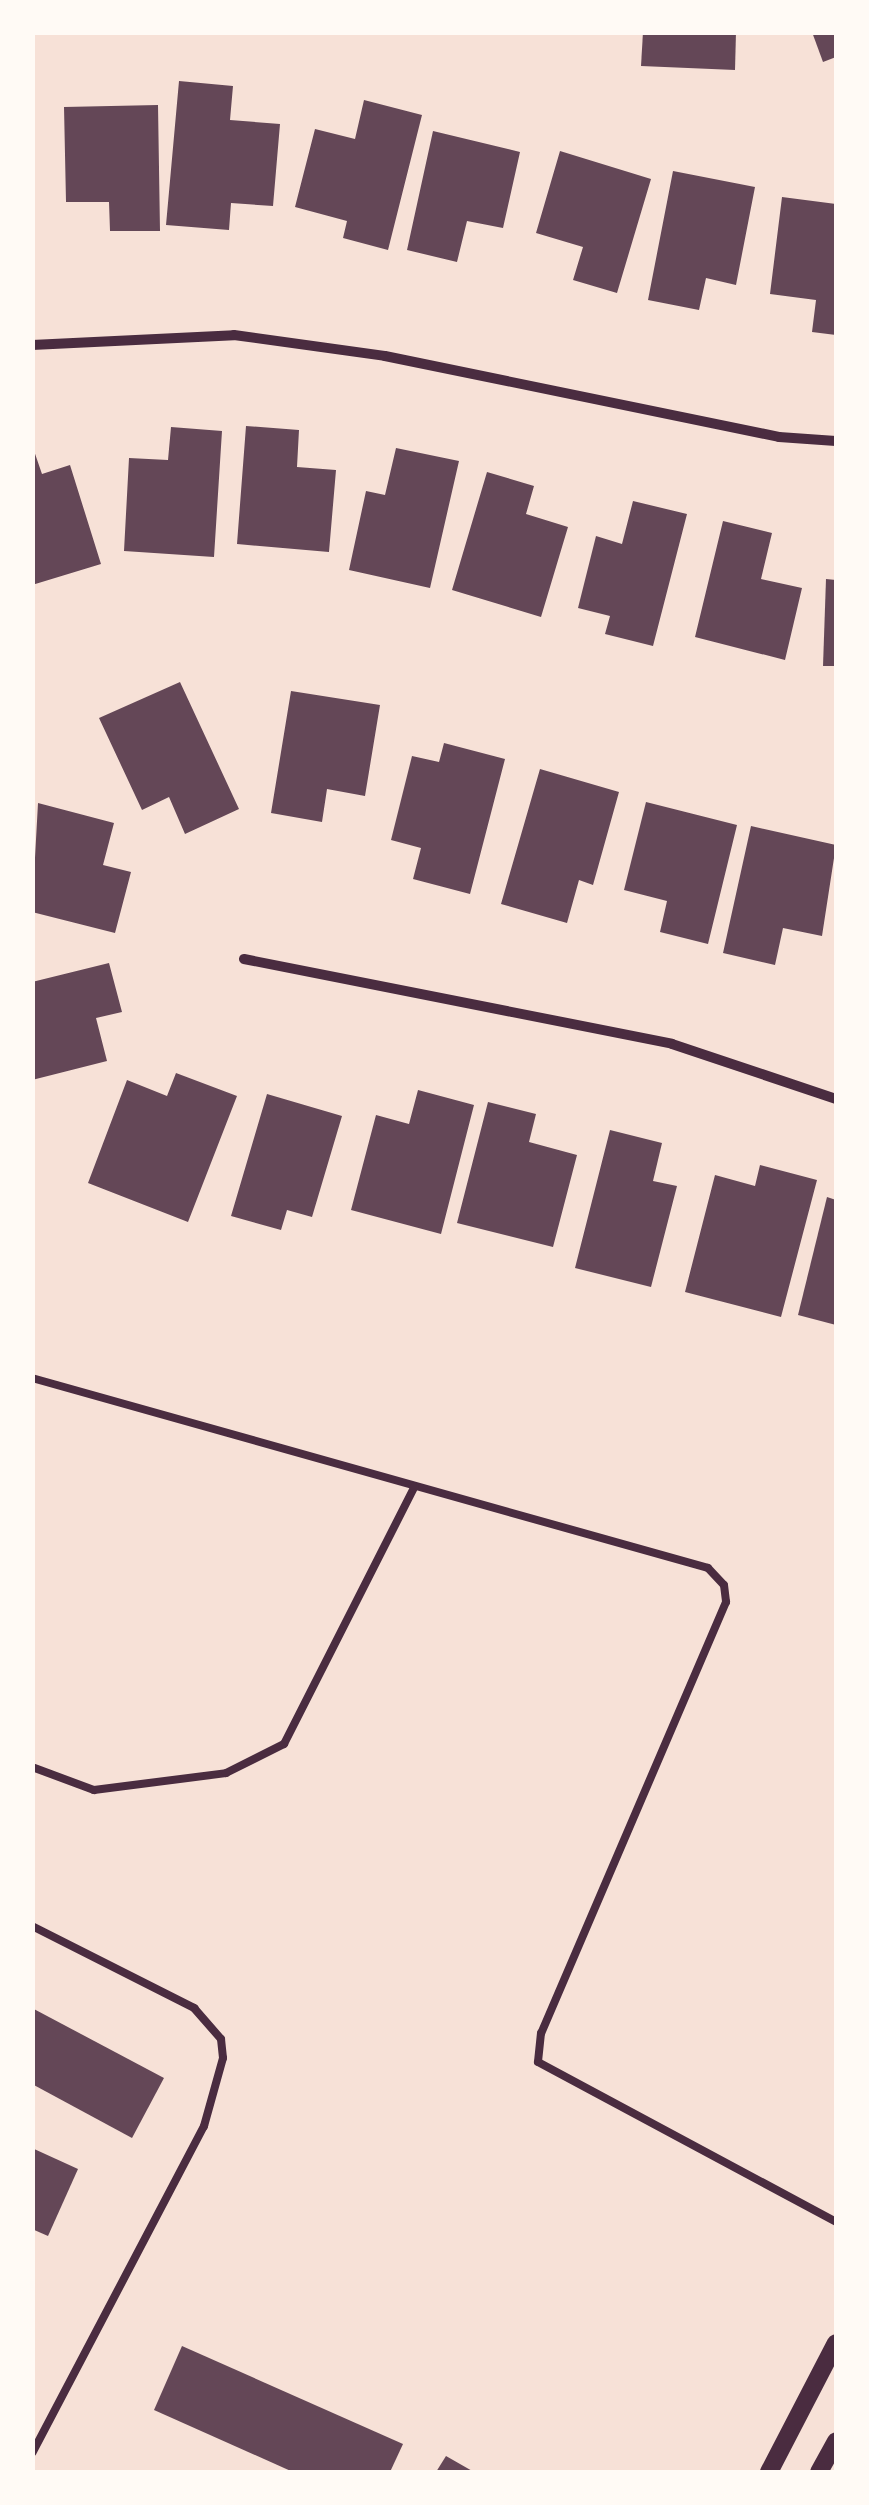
<!DOCTYPE html>
<html>
<head>
<meta charset="utf-8">
<style>
  body { margin:0 }
  #map { position:relative; width:869px; height:2505px; overflow:hidden; background:#f7e1d7; font-family:Manrope,sans-serif }
  div>[style] { position:absolute }
  .building>* { inset:0; background:#644757 }
  .service>* { height:8px; margin:-4px; padding:0 4px; transform-origin:4px; border-radius:4px; background:#4a2c40 }
  .minor>* { height:10px; margin:-5px; padding:0 5px; transform-origin:5px; border-radius:5px; background:#4a2c40 }
  .tertiary>* { height:18px; margin:-9px; padding:0 9px; transform-origin:9px; border-radius:9px; background:#4a2c40 }
  span { translate:-50% -50%; white-space:nowrap; text-align:center; line-height:1.15; -webkit-text-stroke:8px #fffaf5; paint-order:stroke }
  .frame { position:absolute; inset:0; border:35px solid #fffaf5; pointer-events:none }
</style>
</head>
<body>
<div id="map">
  <div class="building">
    <div style="clip-path:polygon(643px 32px,736px 32px,735px 70px,641px 66px)"></div>
    <div style="clip-path:polygon(812px 32px,836px 32px,836px 57px,823px 62px)"></div>
    <div style="clip-path:polygon(179px 81px,233px 86px,230px 120px,280px 124px,273px 206px,231px 203px,229px 230px,166px 225px)"></div>
    <div style="clip-path:polygon(364px 100px,422px 115px,388px 250px,343px 238px,347px 221px,295px 207px,315px 129px,355px 139px)"></div>
    <div style="clip-path:polygon(158px 105px,160px 231px,110px 231px,109px 202px,66px 202px,64px 107px)"></div>
    <div style="clip-path:polygon(433px 131px,520px 152px,503px 228px,467px 221px,457px 262px,407px 250px)"></div>
    <div style="clip-path:polygon(560px 151px,651px 179px,617px 293px,573px 280px,583px 247px,536px 233px)"></div>
    <div style="clip-path:polygon(673px 171px,755px 187px,736px 285px,706px 278px,699px 310px,648px 300px)"></div>
    <div style="clip-path:polygon(782px 197px,836px 204px,836px 335px,812px 332px,816px 300px,770px 294px)"></div>
    <div style="clip-path:polygon(246px 426px,299px 430px,297px 467px,336px 470px,329px 552px,237px 544px)"></div>
    <div style="clip-path:polygon(171px 427px,222px 431px,214px 557px,124px 551px,129px 458px,168px 460px)"></div>
    <div style="clip-path:polygon(32px 445px,42px 474px,70px 465px,101px 564px,32px 585px)"></div>
    <div style="clip-path:polygon(396px 448px,459px 461px,430px 588px,349px 570px,366px 491px,385px 495px)"></div>
    <div style="clip-path:polygon(487px 472px,534px 486px,526px 514px,568px 527px,541px 617px,452px 590px)"></div>
    <div style="clip-path:polygon(633px 501px,687px 514px,653px 646px,605px 634px,610px 616px,578px 608px,596px 536px,622px 544px)"></div>
    <div style="clip-path:polygon(723px 521px,772px 533px,761px 579px,802px 588px,785px 660px,695px 637px)"></div>
    <div style="clip-path:polygon(826px 579px,836px 580px,836px 666px,823px 666px)"></div>
    <div style="clip-path:polygon(180px 682px,239px 809px,185px 834px,169px 797px,142px 810px,99px 718px)"></div>
    <div style="clip-path:polygon(291px 691px,380px 705px,365px 796px,327px 789px,322px 822px,271px 813px)"></div>
    <div style="clip-path:polygon(444px 743px,505px 759px,470px 894px,413px 879px,421px 848px,391px 840px,412px 756px,439px 762px)"></div>
    <div style="clip-path:polygon(540px 769px,619px 792px,593px 885px,579px 880px,567px 923px,501px 904px)"></div>
    <div style="clip-path:polygon(646px 802px,737px 825px,708px 944px,660px 932px,667px 901px,624px 890px)"></div>
    <div style="clip-path:polygon(38px 803px,114px 823px,103px 865px,131px 872px,115px 933px,32px 912px)"></div>
    <div style="clip-path:polygon(751px 826px,836px 845px,822px 936px,783px 928px,775px 965px,723px 953px)"></div>
    <div style="clip-path:polygon(109px 963px,122px 1012px,96px 1018px,107px 1061px,32px 1080px,32px 982px)"></div>
    <div style="clip-path:polygon(176px 1073px,237px 1096px,188px 1222px,88px 1183px,127px 1080px,167px 1096px)"></div>
    <div style="clip-path:polygon(418px 1090px,474px 1105px,441px 1234px,351px 1210px,376px 1115px,409px 1124px)"></div>
    <div style="clip-path:polygon(267px 1094px,342px 1116px,312px 1217px,287px 1210px,281px 1230px,231px 1216px)"></div>
    <div style="clip-path:polygon(488px 1102px,536px 1114px,529px 1142px,577px 1155px,553px 1247px,457px 1223px)"></div>
    <div style="clip-path:polygon(610px 1130px,662px 1143px,653px 1181px,677px 1186px,651px 1287px,575px 1268px)"></div>
    <div style="clip-path:polygon(760px 1165px,817px 1180px,781px 1317px,685px 1292px,715px 1175px,755px 1186px)"></div>
    <div style="clip-path:polygon(827px 1197px,836px 1200px,836px 1325px,798px 1315px)"></div>
    <div style="clip-path:polygon(32px 2008px,164px 2078px,132px 2138px,32px 2084px)"></div>
    <div style="clip-path:polygon(32px 2148px,78px 2169px,48px 2236px,32px 2229px)"></div>
    <div style="clip-path:polygon(182px 2346px,403px 2444px,390px 2472px,293px 2472px,154px 2410px)"></div>
    <div style="clip-path:polygon(446px 2456px,474px 2472px,436px 2472px)"></div>
  </div>
  <div class="service">
    <div style="left:32px;top:1378px;width:702px;rotate:15.7deg"></div>
    <div style="left:708px;top:1568px;width:23px;rotate:47deg"></div>
    <div style="left:724px;top:1585px;width:17px;rotate:83deg"></div>
    <div style="left:726px;top:1602px;width:469px;rotate:113.2deg"></div>
    <div style="left:541px;top:2033px;width:29px;rotate:96deg"></div>
    <div style="left:538px;top:2062px;width:338px;rotate:28.2deg"></div>
    <div style="left:32px;top:1767px;width:66px;rotate:20.4deg"></div>
    <div style="left:94px;top:1790px;width:133px;rotate:-7.3deg"></div>
    <div style="left:226px;top:1773px;width:65px;rotate:-26.6deg"></div>
    <div style="left:284px;top:1744px;width:289px;rotate:-63.1deg"></div>
    <div style="left:32px;top:1926px;width:182px;rotate:26.8deg"></div>
    <div style="left:194px;top:2008px;width:41px;rotate:48.9deg"></div>
    <div style="left:221px;top:2039px;width:19px;rotate:84deg"></div>
    <div style="left:223px;top:2058px;width:71px;rotate:105.6deg"></div>
    <div style="left:204px;top:2126px;width:369px;rotate:117.7deg"></div>
  </div>
  <div class="minor">
    <div style="left:32px;top:345px;width:202px;rotate:-2.8deg"></div>
    <div style="left:234px;top:335px;width:152px;rotate:7.9deg"></div>
    <div style="left:385px;top:356px;width:402px;rotate:11.6deg"></div>
    <div style="left:779px;top:437px;width:57px;rotate:4deg"></div>
    <div style="left:244px;top:959px;width:436px;rotate:11.2deg"></div>
    <div style="left:672px;top:1044px;width:173px;rotate:18.5deg"></div>
  </div>
  <div class="tertiary">
    <div style="left:769px;top:2472px;width:145px;rotate:-62.6deg"></div>
    <div style="left:819px;top:2472px;width:35px;rotate:-61deg"></div>
  </div>
  <div class="frame"></div>
</div>
</body>
</html>
